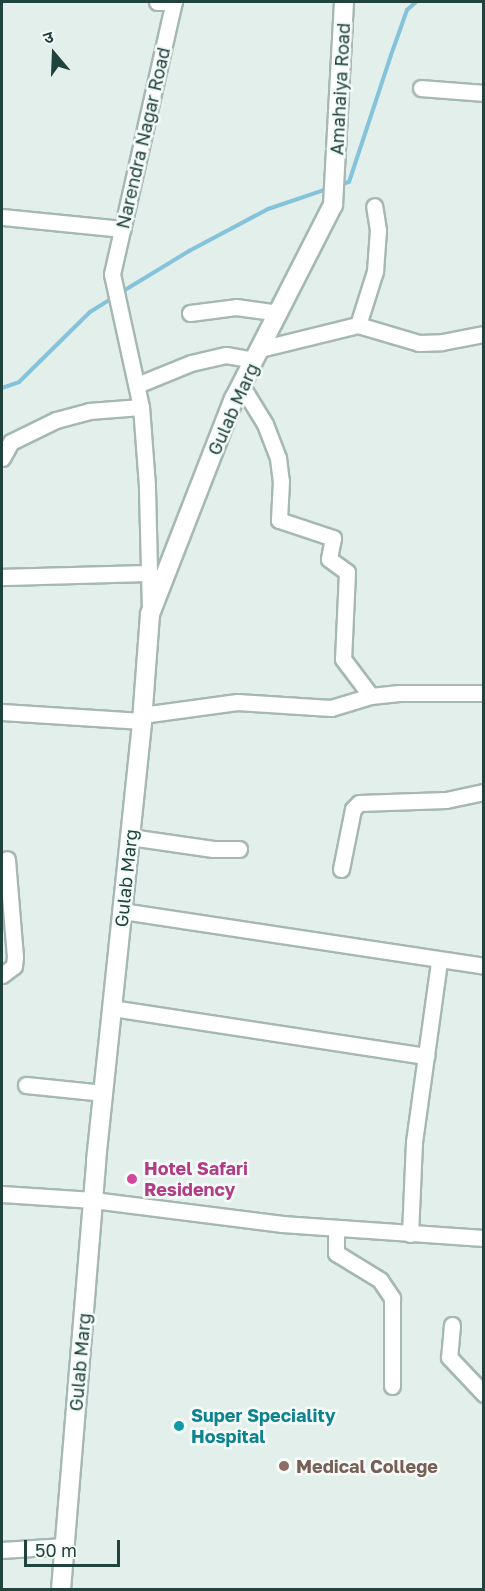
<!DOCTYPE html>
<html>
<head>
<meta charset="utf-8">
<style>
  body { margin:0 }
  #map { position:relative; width:485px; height:1591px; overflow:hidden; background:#e3efeb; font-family:"Golos Text","Noto Sans Devanagari",sans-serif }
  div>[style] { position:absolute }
  .stream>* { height:4px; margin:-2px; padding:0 2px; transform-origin:2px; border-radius:2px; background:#85c3da }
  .roads { filter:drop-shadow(2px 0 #a5b8b4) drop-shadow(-2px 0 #a5b8b4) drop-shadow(0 2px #a5b8b4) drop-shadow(0 -2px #a5b8b4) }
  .minor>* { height:15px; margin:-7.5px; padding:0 7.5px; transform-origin:7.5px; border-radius:7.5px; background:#fff }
  .tertiary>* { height:18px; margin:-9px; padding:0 9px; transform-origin:9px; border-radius:9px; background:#fff }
  .dots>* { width:16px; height:16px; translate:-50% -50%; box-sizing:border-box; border:3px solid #f5fbf8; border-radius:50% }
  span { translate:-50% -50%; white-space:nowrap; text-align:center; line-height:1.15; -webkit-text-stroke:5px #f5fbf8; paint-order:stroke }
  .street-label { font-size:18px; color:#20433e }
  .hotel-label { font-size:18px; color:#b23c85; font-weight:700 }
  .left { translate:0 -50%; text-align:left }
  .culture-label { font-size:18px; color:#0d838f; font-weight:700 }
  .education-label { font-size:18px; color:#785e54; font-weight:700 }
  .frame { position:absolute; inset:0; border:3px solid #20433e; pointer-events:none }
  .north { position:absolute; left:24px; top:24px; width:60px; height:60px; -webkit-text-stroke:4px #f5fbf8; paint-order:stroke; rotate:341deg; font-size:16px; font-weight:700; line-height:24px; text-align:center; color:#20433e }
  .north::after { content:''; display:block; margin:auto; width:21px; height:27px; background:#20433e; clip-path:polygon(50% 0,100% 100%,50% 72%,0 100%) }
  .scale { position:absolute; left:24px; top:1540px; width:96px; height:27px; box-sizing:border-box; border:3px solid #20433e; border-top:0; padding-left:8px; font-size:18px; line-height:21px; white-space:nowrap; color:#20433e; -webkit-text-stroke:4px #f5fbf8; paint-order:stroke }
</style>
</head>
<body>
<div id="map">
  <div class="stream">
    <div style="left:340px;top:185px;width:9px;rotate:-18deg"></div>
    <div style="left:349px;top:182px;width:134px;rotate:-71.7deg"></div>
    <div style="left:391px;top:55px;width:48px;rotate:-70.4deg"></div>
    <div style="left:407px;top:10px;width:12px;rotate:-42deg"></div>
    <div style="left:120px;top:293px;width:81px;rotate:-31.3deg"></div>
    <div style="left:189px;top:251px;width:89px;rotate:-28deg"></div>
    <div style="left:268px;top:209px;width:62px;rotate:-18.7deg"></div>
    <div style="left:2px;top:388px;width:18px;rotate:-19deg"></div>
    <div style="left:19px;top:382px;width:100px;rotate:-44.6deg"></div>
    <div style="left:90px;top:312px;width:28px;rotate:-32deg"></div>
  </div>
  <div class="roads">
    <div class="minor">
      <div style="left:157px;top:2px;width:17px"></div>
      <div style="left:421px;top:88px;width:63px;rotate:4.5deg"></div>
      <div style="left:2px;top:217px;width:121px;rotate:5.7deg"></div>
      <div style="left:190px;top:313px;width:46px;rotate:-7.4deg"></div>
      <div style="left:236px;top:307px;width:43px;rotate:7.9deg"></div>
      <div style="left:358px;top:325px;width:57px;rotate:-72.5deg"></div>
      <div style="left:375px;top:271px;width:41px;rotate:-85.8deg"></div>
      <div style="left:378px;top:230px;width:24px;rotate:-99deg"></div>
      <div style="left:260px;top:349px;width:101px;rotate:-13.8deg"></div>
      <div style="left:358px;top:325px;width:64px;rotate:16.4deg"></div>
      <div style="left:419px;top:343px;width:23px;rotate:-2deg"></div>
      <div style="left:442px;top:342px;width:43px;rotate:-10.8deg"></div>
      <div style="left:137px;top:385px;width:58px;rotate:-22.2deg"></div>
      <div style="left:191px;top:363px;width:36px;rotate:-13deg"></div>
      <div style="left:226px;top:355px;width:28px;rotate:10deg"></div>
      <div style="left:241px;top:385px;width:46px;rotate:58.4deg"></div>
      <div style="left:265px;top:424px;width:36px;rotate:69deg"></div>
      <div style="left:278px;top:458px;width:23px;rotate:83deg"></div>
      <div style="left:281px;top:481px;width:39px;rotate:93deg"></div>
      <div style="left:279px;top:520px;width:57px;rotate:18.4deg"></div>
      <div style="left:333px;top:538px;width:21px;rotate:101deg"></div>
      <div style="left:329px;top:559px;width:22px;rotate:36deg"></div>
      <div style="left:347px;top:572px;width:87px;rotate:92.6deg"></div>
      <div style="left:343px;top:659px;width:46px;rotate:52.9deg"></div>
      <div style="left:2px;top:458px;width:18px;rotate:-61deg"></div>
      <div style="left:11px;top:442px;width:50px;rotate:-26.1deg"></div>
      <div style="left:56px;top:420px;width:34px;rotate:-15deg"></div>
      <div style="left:89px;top:411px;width:52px;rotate:-4.4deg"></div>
      <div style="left:2px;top:577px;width:147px;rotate:-1.6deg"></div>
      <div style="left:150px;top:611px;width:125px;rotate:-91.4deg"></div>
      <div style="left:147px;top:486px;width:79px;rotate:-94.3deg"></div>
      <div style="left:141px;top:407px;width:136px;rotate:-102.3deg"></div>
      <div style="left:112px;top:274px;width:279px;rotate:-77.2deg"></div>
      <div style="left:2px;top:712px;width:140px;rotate:3.7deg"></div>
      <div style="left:142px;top:715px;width:96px;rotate:-7.8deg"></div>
      <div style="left:237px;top:702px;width:94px;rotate:3.7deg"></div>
      <div style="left:331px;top:708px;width:42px;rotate:-16.7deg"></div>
      <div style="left:371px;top:696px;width:28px;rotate:-6deg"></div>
      <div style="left:399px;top:693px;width:85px"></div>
      <div style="left:130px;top:837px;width:84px;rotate:8.2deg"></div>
      <div style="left:213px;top:849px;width:26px"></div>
      <div style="left:341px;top:869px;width:61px;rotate:-78.7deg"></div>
      <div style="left:353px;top:809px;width:8px;rotate:-45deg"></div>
      <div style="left:359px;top:803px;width:87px;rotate:-2deg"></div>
      <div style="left:446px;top:800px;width:39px;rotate:-12deg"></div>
      <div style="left:122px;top:911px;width:366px;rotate:8.6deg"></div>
      <div style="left:2px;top:975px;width:15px;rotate:-37deg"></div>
      <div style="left:14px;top:966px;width:9px;rotate:-84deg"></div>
      <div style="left:15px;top:957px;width:98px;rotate:-94.7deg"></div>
      <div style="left:112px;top:1008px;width:318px;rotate:8.7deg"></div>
      <div style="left:26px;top:1085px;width:78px;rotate:5.9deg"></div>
      <div style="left:2px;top:1194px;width:91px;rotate:3.8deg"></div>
      <div style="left:93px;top:1200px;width:191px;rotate:7.2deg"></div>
      <div style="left:282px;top:1224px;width:202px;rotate:4deg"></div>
      <div style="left:336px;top:1228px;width:25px;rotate:90deg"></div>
      <div style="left:336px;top:1253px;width:52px;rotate:31.5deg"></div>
      <div style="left:380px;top:1280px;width:22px;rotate:56deg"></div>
      <div style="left:392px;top:1298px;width:88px;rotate:90deg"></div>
      <div style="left:410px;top:1234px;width:92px;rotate:-87.5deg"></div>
      <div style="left:414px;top:1142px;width:183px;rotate:-82.1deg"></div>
      <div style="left:452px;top:1325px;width:32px;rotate:95deg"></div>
      <div style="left:449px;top:1357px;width:51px;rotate:46.6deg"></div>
      <div style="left:2px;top:1550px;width:63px;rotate:-3.6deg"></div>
    </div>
    <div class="tertiary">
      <div style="left:61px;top:1590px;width:430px;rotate:-85.3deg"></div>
      <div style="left:96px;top:1161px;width:442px;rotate:-84deg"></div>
      <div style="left:142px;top:721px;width:107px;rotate:-85.7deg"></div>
      <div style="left:150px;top:614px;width:231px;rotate:-68.7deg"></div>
      <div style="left:234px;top:399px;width:218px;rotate:-63deg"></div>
      <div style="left:333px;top:205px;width:203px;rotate:-86.9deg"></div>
    </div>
  </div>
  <div class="dots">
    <div style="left:132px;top:1179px;background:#d1479c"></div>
    <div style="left:179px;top:1426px;background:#0f9aa8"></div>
    <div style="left:284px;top:1466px;background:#8d6e63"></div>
  </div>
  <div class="street-label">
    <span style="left:340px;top:89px;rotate:-87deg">Amahaiya Road</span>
    <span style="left:143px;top:138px;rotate:-77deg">Narendra Nagar Road</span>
    <span style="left:233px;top:409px;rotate:-66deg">Gulab Marg</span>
    <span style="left:126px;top:878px;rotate:-84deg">Gulab Marg</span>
    <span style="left:80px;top:1362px;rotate:-85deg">Gulab Marg</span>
  </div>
  <div class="hotel-label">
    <span class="left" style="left:144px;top:1179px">Hotel Safari<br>Residency</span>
  </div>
  <div class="culture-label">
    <span class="left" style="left:191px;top:1426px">Super Speciality<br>Hospital</span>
  </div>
  <div class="education-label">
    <span class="left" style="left:296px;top:1466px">Medical College</span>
  </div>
  <div class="frame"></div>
  <div class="north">उ</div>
  <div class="scale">50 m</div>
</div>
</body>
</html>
